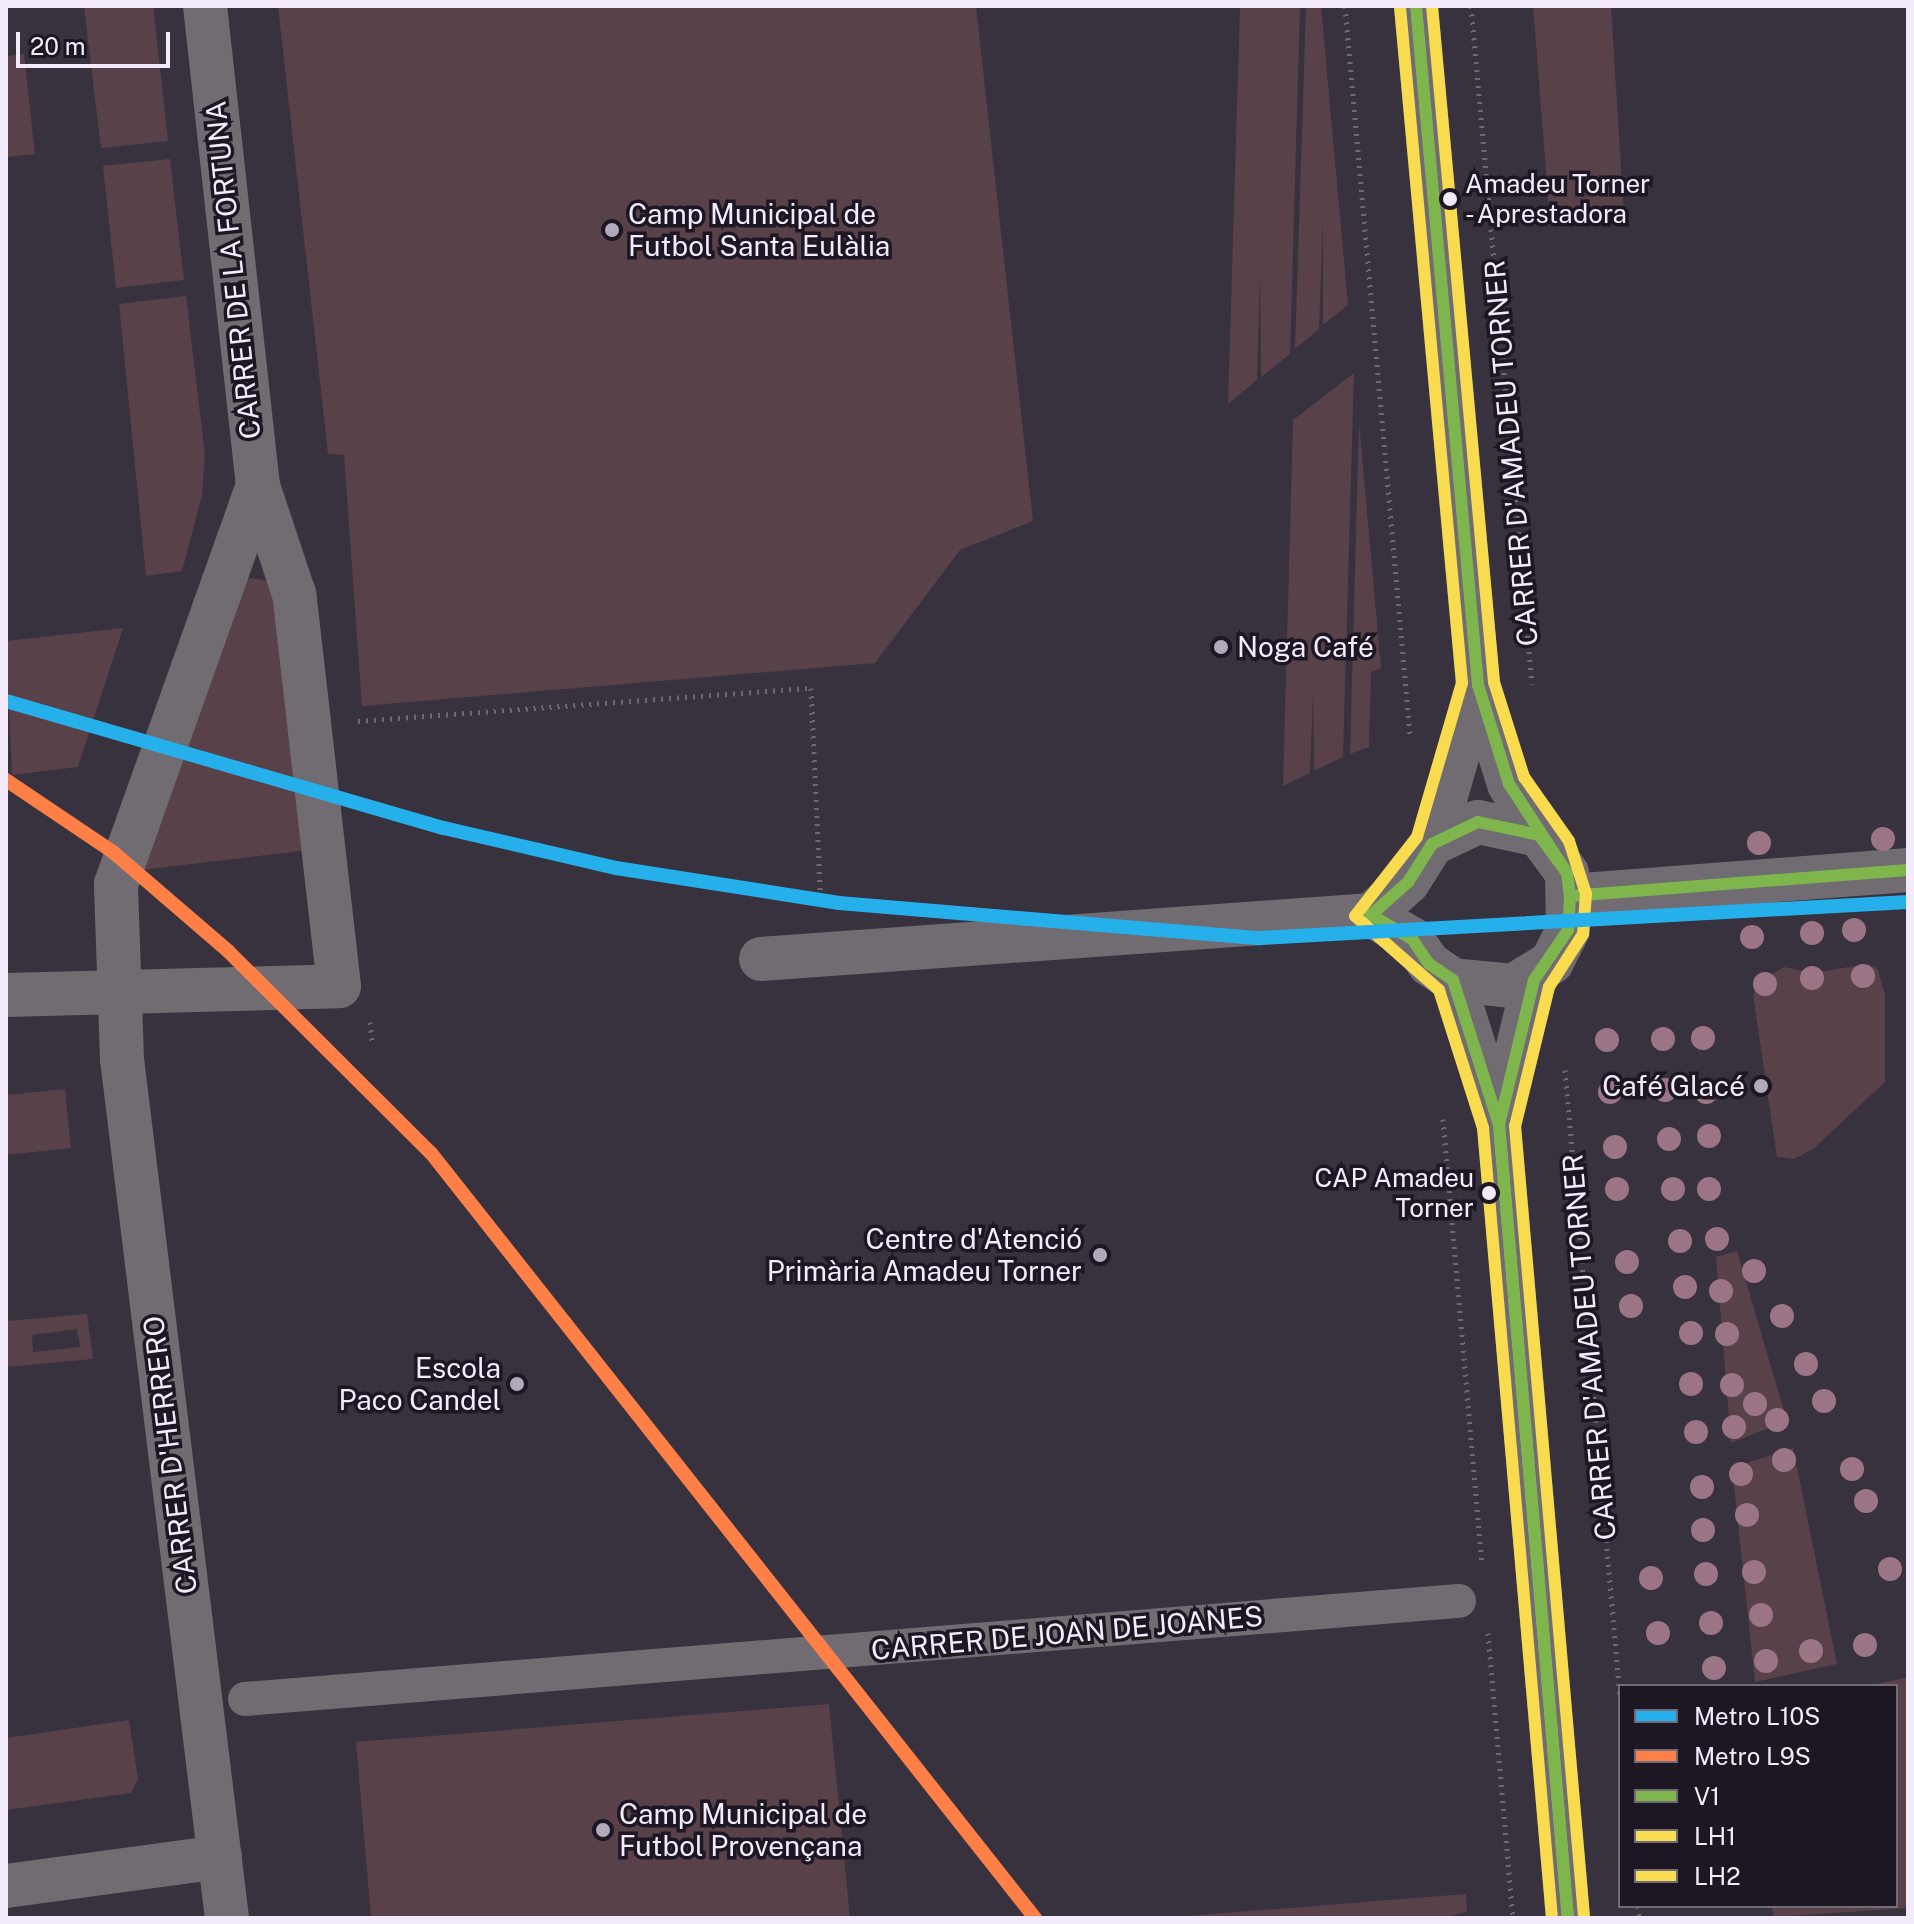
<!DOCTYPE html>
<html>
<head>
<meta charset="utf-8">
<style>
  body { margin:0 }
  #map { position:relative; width:1914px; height:1924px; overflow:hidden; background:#38313e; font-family:"Public Sans",sans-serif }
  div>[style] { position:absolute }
  .green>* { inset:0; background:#59414a }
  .path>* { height:5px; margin-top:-2.5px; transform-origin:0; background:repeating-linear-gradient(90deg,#6e6970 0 2px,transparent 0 8px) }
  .pedestrian>* { height:34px; margin:-17px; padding:0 17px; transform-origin:17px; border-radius:17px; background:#716c71 }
  .minor>* { height:44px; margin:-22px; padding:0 22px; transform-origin:22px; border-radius:22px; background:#716c71 }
  .tertiary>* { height:44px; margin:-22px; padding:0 22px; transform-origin:22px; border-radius:22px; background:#716c71 }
  .bus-1>* { height:12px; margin:-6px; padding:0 6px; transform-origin:6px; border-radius:6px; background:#7eb64d }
  .bus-2>* { height:12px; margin:-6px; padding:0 6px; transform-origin:6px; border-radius:6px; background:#f9db4f }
  .bus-3>* { height:12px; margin:-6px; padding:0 6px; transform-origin:6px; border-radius:6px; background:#f9db4f }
  .metro-1>* { height:14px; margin:-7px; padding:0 7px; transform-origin:7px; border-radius:7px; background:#26b0eb }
  .metro-2>* { height:14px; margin:-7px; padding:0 7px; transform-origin:7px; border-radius:7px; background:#ff8046 }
  .trees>* { width:24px; height:24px; margin:-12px; border-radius:50%; background:#9b7586 }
  .dots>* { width:22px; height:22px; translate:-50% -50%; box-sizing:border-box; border:4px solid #1c1722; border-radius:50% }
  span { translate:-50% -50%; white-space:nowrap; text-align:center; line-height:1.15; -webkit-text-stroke:7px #1c1722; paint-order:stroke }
  .bus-label { font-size:26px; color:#f3ebfc }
  .left { translate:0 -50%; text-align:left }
  .right { translate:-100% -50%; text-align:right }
  .poi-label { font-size:28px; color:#f3ebfc }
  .street-label { font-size:28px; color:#f3ebfc }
  .frame { position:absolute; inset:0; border:8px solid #f3ebfc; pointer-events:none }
  .legend { position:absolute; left:1618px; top:1684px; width:280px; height:224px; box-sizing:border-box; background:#1c1722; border:2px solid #726c79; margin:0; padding:10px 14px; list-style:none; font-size:24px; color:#f3ebfc }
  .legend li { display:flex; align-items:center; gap:16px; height:40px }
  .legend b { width:40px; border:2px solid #726c79 }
  .scale { position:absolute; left:16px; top:32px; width:154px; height:36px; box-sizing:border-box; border:4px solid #f3ebfc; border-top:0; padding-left:10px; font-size:24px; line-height:28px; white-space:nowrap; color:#f3ebfc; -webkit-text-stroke:6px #1c1722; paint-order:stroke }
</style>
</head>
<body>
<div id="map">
  <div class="green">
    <div style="clip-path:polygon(84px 6px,153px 6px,168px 141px,101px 148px)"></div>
    <div style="clip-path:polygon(278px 6px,976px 6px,1033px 521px,960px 550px,875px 663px,362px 706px,344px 455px,328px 454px)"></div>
    <div style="clip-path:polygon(1240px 6px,1300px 6px,1290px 354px,1261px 377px,1260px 274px,1257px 380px,1228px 404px)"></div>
    <div style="clip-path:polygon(1306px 6px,1321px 6px,1348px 305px,1323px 325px,1323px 219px,1319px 329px,1295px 349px)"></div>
    <div style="clip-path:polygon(1533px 6px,1611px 6px,1624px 216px,1550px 223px)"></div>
    <div style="clip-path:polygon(24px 54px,35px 154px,6px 157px,6px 56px)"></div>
    <div style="clip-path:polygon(170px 159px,184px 280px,116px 288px,103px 166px)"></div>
    <div style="clip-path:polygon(186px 296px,205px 455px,202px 495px,182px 571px,146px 576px,119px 304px)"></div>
    <div style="clip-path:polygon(1354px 373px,1343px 757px,1314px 771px,1313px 695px,1310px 773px,1283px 786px,1293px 420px)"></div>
    <div style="clip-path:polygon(1359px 422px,1381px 668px,1371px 672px,1369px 747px,1350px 754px)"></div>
    <div style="clip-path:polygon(251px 578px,273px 582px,309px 850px,142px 870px,243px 582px)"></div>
    <div style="clip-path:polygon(123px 628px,78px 767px,12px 775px,6px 641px)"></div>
    <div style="clip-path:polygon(1868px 964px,1877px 968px,1885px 994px,1885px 1082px,1813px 1149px,1794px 1159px,1777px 1157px,1753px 995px,1758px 983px,1784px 967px,1812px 973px)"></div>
    <div style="clip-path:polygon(65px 1089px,71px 1148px,6px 1155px,6px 1095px)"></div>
    <div style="clip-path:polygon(1737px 1251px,1787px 1421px,1731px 1443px,1716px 1257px)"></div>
    <div style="clip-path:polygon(evenodd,87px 1314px,93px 1359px,6px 1367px,6px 1321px,87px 1314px,77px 1329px,80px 1347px,33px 1352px,32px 1335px,77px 1329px)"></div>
    <div style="clip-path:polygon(1793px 1448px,1837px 1664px,1755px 1682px,1732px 1468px)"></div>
    <div style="clip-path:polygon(1908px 1677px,1908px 1908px,1773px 1917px,1772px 1906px,1896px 1906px,1896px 1686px,1868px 1686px)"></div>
    <div style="clip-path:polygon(829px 1704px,850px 1918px,371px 1918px,356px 1742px)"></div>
    <div style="clip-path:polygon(129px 1720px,138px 1779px,131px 1793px,6px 1810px,6px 1738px)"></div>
    <div style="clip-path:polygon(1466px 1894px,1467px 1912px,1442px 1918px,1162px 1918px)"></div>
  </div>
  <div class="path">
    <div style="left:1345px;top:6px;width:731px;rotate:84.9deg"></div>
    <div style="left:1471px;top:6px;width:681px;rotate:84.86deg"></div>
    <div style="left:358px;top:721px;width:454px;rotate:-4.2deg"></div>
    <div style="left:811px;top:688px;width:220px;rotate:87.4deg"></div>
    <div style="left:370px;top:1022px;width:19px;rotate:84deg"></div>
    <div style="left:1565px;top:1070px;width:630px;rotate:84.99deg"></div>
    <div style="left:1443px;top:1119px;width:446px;rotate:85deg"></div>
    <div style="left:1488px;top:1633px;width:286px;rotate:85deg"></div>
    <div style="left:1638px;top:1906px;width:12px;rotate:85deg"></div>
  </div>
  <div class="pedestrian">
    <div style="left:245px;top:1699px;width:1218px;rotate:-4.62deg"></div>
  </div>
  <div class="minor">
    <div style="left:1570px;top:896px;width:339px;rotate:-4.4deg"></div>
    <div style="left:761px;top:959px;width:612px;rotate:-4.13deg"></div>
    <div style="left:6px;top:995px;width:333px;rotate:-1.5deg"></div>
    <div style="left:339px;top:986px;width:395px;rotate:-96.5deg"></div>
    <div style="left:294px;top:594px;width:114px;rotate:-108.4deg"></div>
    <div style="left:258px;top:486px;width:483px;rotate:-96.3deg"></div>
    <div style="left:6px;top:1886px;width:216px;rotate:-7.7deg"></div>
    <div style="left:227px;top:1918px;width:865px;rotate:-96.97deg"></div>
    <div style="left:122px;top:1059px;width:175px;rotate:-92deg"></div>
    <div style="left:116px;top:884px;width:423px;rotate:-70.4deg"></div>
  </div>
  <div class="tertiary">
    <div style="left:1416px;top:6px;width:682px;rotate:84.78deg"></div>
    <div style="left:1478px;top:685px;width:104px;rotate:72.6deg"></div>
    <div style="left:1509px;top:784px;width:59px;rotate:59.5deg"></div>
    <div style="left:1478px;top:822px;width:62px;rotate:12deg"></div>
    <div style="left:1539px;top:835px;width:47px;rotate:53.6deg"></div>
    <div style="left:1567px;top:873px;width:57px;rotate:89deg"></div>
    <div style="left:1568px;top:930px;width:36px;rotate:117deg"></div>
    <div style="left:1552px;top:962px;width:46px;rotate:148.4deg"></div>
    <div style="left:1513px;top:986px;width:60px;rotate:-174.3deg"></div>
    <div style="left:1453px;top:980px;width:29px;rotate:-146deg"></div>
    <div style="left:1429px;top:964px;width:30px;rotate:-124deg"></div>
    <div style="left:1412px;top:939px;width:48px;rotate:-149.7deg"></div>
    <div style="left:1371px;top:915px;width:50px;rotate:-41.7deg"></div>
    <div style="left:1408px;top:882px;width:45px;rotate:-57.7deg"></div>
    <div style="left:1432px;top:844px;width:51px;rotate:-25.6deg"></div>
    <div style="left:1432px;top:844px;width:166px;rotate:-73.9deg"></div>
    <div style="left:1453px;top:980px;width:152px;rotate:72.4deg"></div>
    <div style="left:1499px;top:1125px;width:796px;rotate:85.03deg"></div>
    <div style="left:1499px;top:1125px;width:149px;rotate:-76.4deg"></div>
  </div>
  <div class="bus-1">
    <div style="left:1416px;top:6px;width:682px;rotate:84.78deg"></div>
    <div style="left:1478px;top:685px;width:104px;rotate:72.6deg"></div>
    <div style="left:1509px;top:784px;width:106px;rotate:56.9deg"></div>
    <div style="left:1478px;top:822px;width:62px;rotate:12deg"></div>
    <div style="left:1539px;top:835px;width:47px;rotate:53.6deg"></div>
    <div style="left:1567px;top:873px;width:23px;rotate:83deg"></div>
    <div style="left:1570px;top:896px;width:34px;rotate:93deg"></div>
    <div style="left:1568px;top:930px;width:60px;rotate:124.2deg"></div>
    <div style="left:1534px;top:980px;width:149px;rotate:103.6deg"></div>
    <div style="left:1499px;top:1125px;width:152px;rotate:-107.6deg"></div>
    <div style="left:1453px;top:980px;width:29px;rotate:-146deg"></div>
    <div style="left:1429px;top:964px;width:30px;rotate:-124deg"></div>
    <div style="left:1412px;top:939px;width:48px;rotate:-149.7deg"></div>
    <div style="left:1371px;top:915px;width:50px;rotate:-41.7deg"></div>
    <div style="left:1408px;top:882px;width:45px;rotate:-57.7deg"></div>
    <div style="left:1432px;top:844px;width:51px;rotate:-25.6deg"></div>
    <div style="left:1570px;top:896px;width:339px;rotate:-4.4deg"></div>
    <div style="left:1499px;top:1125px;width:471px;rotate:85deg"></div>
    <div style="left:1540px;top:1594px;width:325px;rotate:85.1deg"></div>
    <div style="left:1568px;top:1918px;width:796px;rotate:-94.97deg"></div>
  </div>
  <div class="bus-2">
    <div style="left:1400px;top:7px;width:679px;rotate:84.76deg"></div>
    <div style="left:1462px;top:683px;width:160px;rotate:106.3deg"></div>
    <div style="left:1417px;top:837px;width:100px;rotate:128.1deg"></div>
    <div style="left:1355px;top:916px;width:112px;rotate:41.4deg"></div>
    <div style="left:1439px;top:990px;width:145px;rotate:72.3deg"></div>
    <div style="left:1483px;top:1128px;width:793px;rotate:85.01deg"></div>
  </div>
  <div class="bus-3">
    <div style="left:1432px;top:6px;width:679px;rotate:84.76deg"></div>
    <div style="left:1494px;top:682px;width:100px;rotate:72.5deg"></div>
    <div style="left:1524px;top:777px;width:78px;rotate:54.9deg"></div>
    <div style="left:1569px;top:841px;width:56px;rotate:72.2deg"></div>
    <div style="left:1586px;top:894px;width:40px;rotate:94.3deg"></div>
    <div style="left:1583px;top:934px;width:63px;rotate:122.7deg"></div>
    <div style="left:1549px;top:987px;width:143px;rotate:103.7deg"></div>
    <div style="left:1515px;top:1126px;width:794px;rotate:85.01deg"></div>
  </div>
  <div class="metro-1">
    <div style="left:6px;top:701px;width:456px;rotate:16.2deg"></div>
    <div style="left:444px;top:828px;width:177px;rotate:13.1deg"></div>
    <div style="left:616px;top:868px;width:226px;rotate:8.9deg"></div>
    <div style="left:839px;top:903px;width:422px;rotate:4.8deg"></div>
    <div style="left:1260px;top:938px;width:649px;rotate:-3.18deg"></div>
  </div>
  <div class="metro-2">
    <div style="left:6px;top:780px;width:129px;rotate:33.9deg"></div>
    <div style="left:113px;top:852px;width:152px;rotate:40.7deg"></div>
    <div style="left:228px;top:951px;width:286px;rotate:44.9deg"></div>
    <div style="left:431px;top:1153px;width:975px;rotate:51.71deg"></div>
  </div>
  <div class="trees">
    <div style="left:1883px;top:839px"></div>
    <div style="left:1759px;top:843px"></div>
    <div style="left:1854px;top:930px"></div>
    <div style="left:1812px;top:933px"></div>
    <div style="left:1752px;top:937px"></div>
    <div style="left:1863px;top:976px"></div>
    <div style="left:1812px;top:978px"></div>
    <div style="left:1765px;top:984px"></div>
    <div style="left:1703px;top:1038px"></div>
    <div style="left:1663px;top:1039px"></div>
    <div style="left:1607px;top:1040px"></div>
    <div style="left:1665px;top:1090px"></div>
    <div style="left:1610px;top:1092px"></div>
    <div style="left:1706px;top:1092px"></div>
    <div style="left:1709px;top:1136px"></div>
    <div style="left:1669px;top:1139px"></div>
    <div style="left:1615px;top:1147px"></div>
    <div style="left:1617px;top:1189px"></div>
    <div style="left:1673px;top:1189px"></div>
    <div style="left:1709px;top:1189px"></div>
    <div style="left:1717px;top:1239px"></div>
    <div style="left:1680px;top:1241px"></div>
    <div style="left:1627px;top:1262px"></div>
    <div style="left:1754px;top:1271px"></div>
    <div style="left:1685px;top:1287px"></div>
    <div style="left:1721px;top:1291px"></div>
    <div style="left:1631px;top:1306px"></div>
    <div style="left:1782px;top:1316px"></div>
    <div style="left:1691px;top:1333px"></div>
    <div style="left:1727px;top:1334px"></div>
    <div style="left:1806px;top:1364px"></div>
    <div style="left:1691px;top:1384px"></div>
    <div style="left:1732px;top:1385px"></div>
    <div style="left:1824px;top:1401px"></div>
    <div style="left:1755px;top:1404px"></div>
    <div style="left:1777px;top:1420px"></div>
    <div style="left:1734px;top:1427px"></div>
    <div style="left:1696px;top:1432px"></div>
    <div style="left:1784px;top:1460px"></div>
    <div style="left:1852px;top:1469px"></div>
    <div style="left:1741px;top:1474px"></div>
    <div style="left:1702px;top:1487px"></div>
    <div style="left:1866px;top:1501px"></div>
    <div style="left:1747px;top:1515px"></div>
    <div style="left:1703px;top:1530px"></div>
    <div style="left:1890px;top:1569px"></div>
    <div style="left:1754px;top:1572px"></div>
    <div style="left:1706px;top:1574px"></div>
    <div style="left:1651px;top:1578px"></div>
    <div style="left:1761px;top:1615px"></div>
    <div style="left:1711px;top:1623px"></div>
    <div style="left:1658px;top:1633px"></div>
    <div style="left:1865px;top:1645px"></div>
    <div style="left:1811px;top:1651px"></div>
    <div style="left:1766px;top:1661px"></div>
    <div style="left:1714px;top:1668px"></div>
  </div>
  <div class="dots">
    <div style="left:1450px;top:199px;background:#f3ebfc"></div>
    <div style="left:612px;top:230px;background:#b2aaba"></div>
    <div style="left:1221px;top:647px;background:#b2aaba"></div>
    <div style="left:1761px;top:1086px;background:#b2aaba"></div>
    <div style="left:1489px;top:1193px;background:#f3ebfc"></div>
    <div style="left:1100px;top:1255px;background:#b2aaba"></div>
    <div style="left:517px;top:1384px;background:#b2aaba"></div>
    <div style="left:603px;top:1830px;background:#b2aaba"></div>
  </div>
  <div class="bus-label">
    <span class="left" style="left:1465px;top:199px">Amadeu Torner<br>- Aprestadora</span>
    <span class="right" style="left:1474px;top:1193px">CAP Amadeu<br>Torner</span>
  </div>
  <div class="poi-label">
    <span class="left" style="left:628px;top:230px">Camp Municipal de<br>Futbol Santa Eulàlia</span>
    <span class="left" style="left:1237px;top:647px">Noga Café</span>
    <span class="right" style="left:1745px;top:1086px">Café Glacé</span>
    <span class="right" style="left:1082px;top:1255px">Centre d'Atenció<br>Primària Amadeu Torner</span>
    <span class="right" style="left:501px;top:1384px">Escola<br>Paco Candel</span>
    <span class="left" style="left:619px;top:1830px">Camp Municipal de<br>Futbol Provençana</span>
  </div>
  <div class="street-label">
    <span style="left:233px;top:270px;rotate:-96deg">CARRER DE LA FORTUNA</span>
    <span style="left:1511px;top:453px;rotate:-95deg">CARRER D'AMADEU TORNER</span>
    <span style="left:1589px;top:1347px;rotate:-95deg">CARRER D'AMADEU TORNER</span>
    <span style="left:170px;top:1455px;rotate:-97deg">CARRER D'HERRERO</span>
    <span style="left:1067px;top:1633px;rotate:-5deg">CARRER DE JOAN DE JOANES</span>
  </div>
  <div class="frame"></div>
  <ul class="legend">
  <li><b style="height:10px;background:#26b0eb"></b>Metro L10S</li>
  <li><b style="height:10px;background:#ff8046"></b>Metro L9S</li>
  <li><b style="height:10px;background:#7eb64d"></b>V1</li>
  <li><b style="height:10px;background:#f9db4f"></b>LH1</li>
  <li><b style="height:10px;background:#f9db4f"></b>LH2</li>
  </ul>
  <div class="scale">20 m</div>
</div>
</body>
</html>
